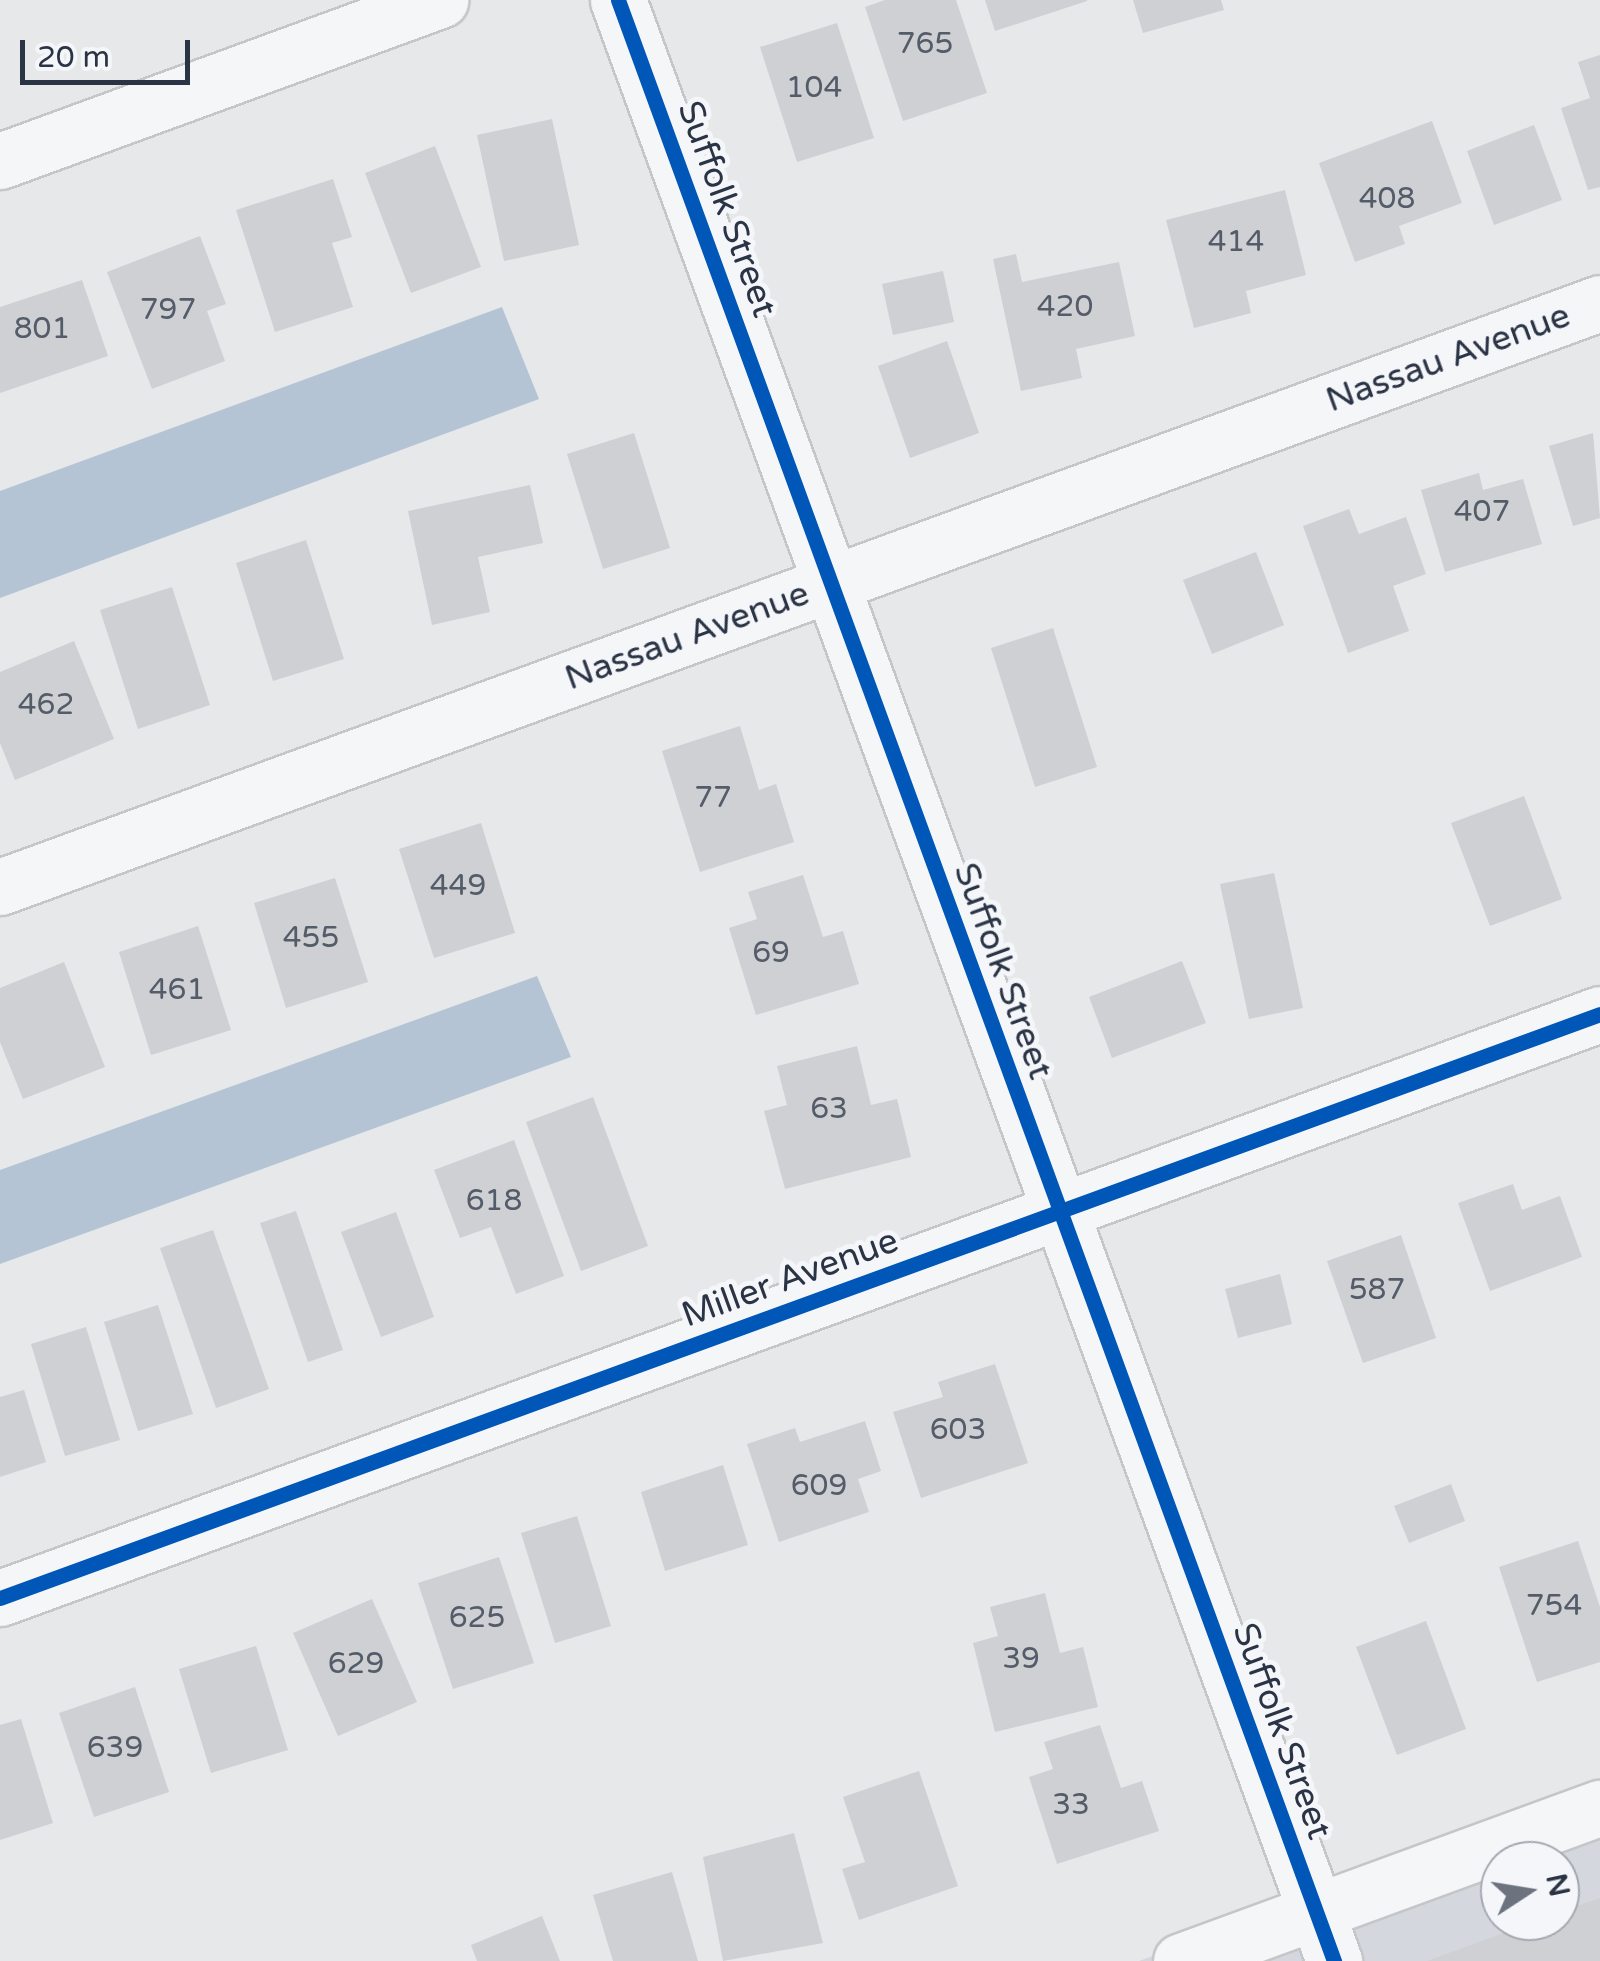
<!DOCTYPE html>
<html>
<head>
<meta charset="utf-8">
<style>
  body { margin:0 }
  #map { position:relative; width:1600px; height:1961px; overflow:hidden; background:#e6e8ea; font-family:"Varela Round",sans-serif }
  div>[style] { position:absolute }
  .built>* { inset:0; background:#d4d7dd }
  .water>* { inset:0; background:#b4c4d5 }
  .building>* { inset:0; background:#ced0d3 }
  .roads { filter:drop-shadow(2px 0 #c4c6c8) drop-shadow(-2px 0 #c4c6c8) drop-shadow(0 2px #c4c6c8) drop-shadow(0 -2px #c4c6c8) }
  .street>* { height:55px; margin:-27.5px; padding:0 27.5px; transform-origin:27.5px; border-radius:27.5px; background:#f5f6f7 }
  .cycleway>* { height:15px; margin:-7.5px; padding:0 7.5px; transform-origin:7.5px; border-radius:7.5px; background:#0057b8 }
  span { translate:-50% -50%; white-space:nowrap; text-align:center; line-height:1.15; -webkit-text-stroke:10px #f4f6f9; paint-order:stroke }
  .number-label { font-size:30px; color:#545c69 }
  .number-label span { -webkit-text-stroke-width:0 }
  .street-label { font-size:35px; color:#2b3445 }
  .north { position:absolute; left:1480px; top:1841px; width:100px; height:100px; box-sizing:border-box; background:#f4f6f9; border:2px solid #a4a8b1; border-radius:50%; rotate:78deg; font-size:28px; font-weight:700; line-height:40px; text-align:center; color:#2b3445 }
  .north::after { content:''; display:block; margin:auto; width:35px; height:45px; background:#6c737f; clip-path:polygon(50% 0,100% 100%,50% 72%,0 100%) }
  .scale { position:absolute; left:20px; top:40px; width:170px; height:45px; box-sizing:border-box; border:5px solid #2b3445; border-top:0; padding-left:12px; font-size:30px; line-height:35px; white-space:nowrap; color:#2b3445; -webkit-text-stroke:8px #f4f6f9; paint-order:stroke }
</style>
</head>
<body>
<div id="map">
  <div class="built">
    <div style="clip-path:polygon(evenodd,1600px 1796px,1600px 1961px,1139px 1961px,1600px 1796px,1500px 1861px,1560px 1861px,1560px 1921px,1500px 1921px,1500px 1861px)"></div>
  </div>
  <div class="water">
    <div style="clip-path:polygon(502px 307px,539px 399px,0 598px,0 491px)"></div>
    <div style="clip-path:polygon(537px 976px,571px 1057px,0 1264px,0 1170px)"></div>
  </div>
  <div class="building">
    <div style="clip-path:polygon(885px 0,956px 0,987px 93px,903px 121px,865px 7px)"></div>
    <div style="clip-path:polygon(985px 0,1087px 0,1087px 1px,995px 31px)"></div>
    <div style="clip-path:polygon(1133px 0,1221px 0,1224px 10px,1143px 33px)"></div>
    <div style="clip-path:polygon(837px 23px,874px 138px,797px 162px,760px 47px)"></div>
    <div style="clip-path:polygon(1600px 55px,1600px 187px,1588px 190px,1561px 108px,1590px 98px,1578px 62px)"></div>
    <div style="clip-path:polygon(552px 119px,579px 245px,504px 261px,477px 135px)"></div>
    <div style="clip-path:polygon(1432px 121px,1462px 203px,1399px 226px,1405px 244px,1355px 262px,1319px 163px)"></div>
    <div style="clip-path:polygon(1534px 125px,1562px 200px,1494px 225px,1467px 151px)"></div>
    <div style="clip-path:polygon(435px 146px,481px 267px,411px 293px,365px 173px)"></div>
    <div style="clip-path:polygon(333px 179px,352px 237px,332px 243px,353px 307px,275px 332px,236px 210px)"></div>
    <div style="clip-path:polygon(1285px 190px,1306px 275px,1246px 291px,1251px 313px,1194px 328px,1166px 220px)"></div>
    <div style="clip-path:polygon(200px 236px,226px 304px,207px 311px,225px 361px,152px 389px,107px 272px)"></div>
    <div style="clip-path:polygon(1016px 254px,1022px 282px,1119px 262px,1135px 336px,1076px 349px,1082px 378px,1021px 391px,993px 259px)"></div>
    <div style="clip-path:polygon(943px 271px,954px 322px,893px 335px,882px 284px)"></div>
    <div style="clip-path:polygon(82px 280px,108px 356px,0 393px,0 307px)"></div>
    <div style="clip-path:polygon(947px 341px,979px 433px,910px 458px,878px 366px)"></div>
    <div style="clip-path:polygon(634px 433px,670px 548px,603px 569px,567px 454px)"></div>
    <div style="clip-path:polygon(1593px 433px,1600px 518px,1573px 526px,1549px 446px)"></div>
    <div style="clip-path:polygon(1479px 473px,1483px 490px,1523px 479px,1542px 544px,1445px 572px,1421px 490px)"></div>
    <div style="clip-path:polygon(530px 485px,543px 543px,478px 557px,490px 612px,432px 625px,408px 511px)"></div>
    <div style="clip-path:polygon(1349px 509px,1359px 534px,1406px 517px,1426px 574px,1393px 586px,1409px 631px,1348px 653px,1303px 526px)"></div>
    <div style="clip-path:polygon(306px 540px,344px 659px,273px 681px,236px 563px)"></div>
    <div style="clip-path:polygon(1256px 552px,1284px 625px,1212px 654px,1183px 580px)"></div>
    <div style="clip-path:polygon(172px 587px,210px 705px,138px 729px,100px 610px)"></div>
    <div style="clip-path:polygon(1053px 628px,1097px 767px,1035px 787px,991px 648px)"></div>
    <div style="clip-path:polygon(74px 641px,114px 739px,15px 780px,0 743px,0 672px)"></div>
    <div style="clip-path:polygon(740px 726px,759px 790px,776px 784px,794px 842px,700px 872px,662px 751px)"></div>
    <div style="clip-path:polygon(1524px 796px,1562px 899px,1490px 926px,1451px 823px)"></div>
    <div style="clip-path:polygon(481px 823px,515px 933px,434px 958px,399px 849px)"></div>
    <div style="clip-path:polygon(1274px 873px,1303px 1008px,1249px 1019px,1220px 884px)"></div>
    <div style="clip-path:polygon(803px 875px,823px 937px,843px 931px,859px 984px,756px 1015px,729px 928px,757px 919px,748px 892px)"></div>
    <div style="clip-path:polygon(335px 878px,368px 982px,286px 1008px,254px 903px)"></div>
    <div style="clip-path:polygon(198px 926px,231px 1030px,151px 1055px,119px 952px)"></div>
    <div style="clip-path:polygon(1182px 961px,1206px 1023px,1112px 1058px,1089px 997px)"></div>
    <div style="clip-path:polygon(64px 962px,105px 1067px,23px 1099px,0 1042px,0 988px)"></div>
    <div style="clip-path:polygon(857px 1046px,871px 1105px,897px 1099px,911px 1157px,785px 1189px,764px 1111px,787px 1105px,777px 1066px)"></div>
    <div style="clip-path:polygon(593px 1097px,648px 1246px,581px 1271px,526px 1122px)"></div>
    <div style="clip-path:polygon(514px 1140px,564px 1276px,516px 1294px,491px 1227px,460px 1238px,434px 1170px)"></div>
    <div style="clip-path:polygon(1513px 1184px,1522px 1210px,1560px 1196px,1582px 1257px,1490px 1291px,1458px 1203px)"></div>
    <div style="clip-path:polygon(296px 1211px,343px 1350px,308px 1362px,260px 1223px)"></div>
    <div style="clip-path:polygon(396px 1212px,434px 1317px,381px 1337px,341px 1232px)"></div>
    <div style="clip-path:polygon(213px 1230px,269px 1389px,216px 1408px,160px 1248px)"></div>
    <div style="clip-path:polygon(1401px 1235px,1436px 1338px,1363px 1363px,1327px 1261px)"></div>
    <div style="clip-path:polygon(1280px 1274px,1292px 1324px,1238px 1338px,1225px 1289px)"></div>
    <div style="clip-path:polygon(158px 1305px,193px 1414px,138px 1431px,104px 1322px)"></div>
    <div style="clip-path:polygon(86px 1327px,120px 1440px,65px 1456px,31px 1344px)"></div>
    <div style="clip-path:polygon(995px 1364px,1028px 1463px,921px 1498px,893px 1412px,943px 1397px,938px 1382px)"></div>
    <div style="clip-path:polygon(24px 1390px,46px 1462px,0 1477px,0 1397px)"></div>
    <div style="clip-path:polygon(865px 1421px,881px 1471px,858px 1479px,869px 1512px,779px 1542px,747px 1444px,795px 1428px,800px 1442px)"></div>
    <div style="clip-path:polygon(723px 1465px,748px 1545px,665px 1571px,641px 1492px)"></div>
    <div style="clip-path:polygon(1451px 1484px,1465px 1521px,1409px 1543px,1394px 1506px)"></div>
    <div style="clip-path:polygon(577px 1516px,611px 1626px,555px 1643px,521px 1533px)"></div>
    <div style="clip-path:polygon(1578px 1541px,1600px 1607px,1600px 1662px,1537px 1682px,1499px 1567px)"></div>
    <div style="clip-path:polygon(499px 1557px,534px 1663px,453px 1689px,418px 1583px)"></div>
    <div style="clip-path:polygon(1045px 1593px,1060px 1653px,1083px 1647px,1098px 1707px,995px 1732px,973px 1643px,998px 1636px,990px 1607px)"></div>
    <div style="clip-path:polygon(372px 1599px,417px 1702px,338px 1736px,293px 1633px)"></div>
    <div style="clip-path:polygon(1426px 1621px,1466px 1729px,1397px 1755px,1356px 1647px)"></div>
    <div style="clip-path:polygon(256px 1646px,288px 1750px,211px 1773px,179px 1669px)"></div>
    <div style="clip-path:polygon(135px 1687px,169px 1792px,94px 1817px,59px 1713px)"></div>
    <div style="clip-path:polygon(21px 1719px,53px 1823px,0 1840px,0 1725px)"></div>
    <div style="clip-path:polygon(1100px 1725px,1121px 1788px,1142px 1781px,1159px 1831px,1057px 1864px,1029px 1777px,1053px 1769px,1044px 1742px)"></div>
    <div style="clip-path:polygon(919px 1771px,958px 1886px,859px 1920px,842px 1869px,865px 1862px,843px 1797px)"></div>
    <div style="clip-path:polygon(794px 1833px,823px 1943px,723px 1961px,703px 1857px)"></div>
    <div style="clip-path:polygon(672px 1872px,698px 1961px,613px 1961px,593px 1895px)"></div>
    <div style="clip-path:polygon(1600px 1898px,1600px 1961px,1427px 1961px,1536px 1921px,1560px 1921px,1560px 1912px)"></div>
    <div style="clip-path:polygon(542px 1916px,560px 1961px,477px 1961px,471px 1945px)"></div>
  </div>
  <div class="roads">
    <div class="street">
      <div style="left:618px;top:0;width:2088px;rotate:69.94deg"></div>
      <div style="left:0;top:161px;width:469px;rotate:-20.1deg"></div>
      <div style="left:0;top:887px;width:1703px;rotate:-20.05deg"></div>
      <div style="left:0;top:1598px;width:1703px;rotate:-20.05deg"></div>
      <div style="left:1181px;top:1961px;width:446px;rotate:-20.1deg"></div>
    </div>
  </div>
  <div class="cycleway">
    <div style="left:618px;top:0;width:2088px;rotate:69.94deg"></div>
    <div style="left:0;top:1598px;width:1703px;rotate:-20.05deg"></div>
  </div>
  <div class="number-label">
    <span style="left:925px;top:44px">765</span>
    <span style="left:814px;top:88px">104</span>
    <span style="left:1387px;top:199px">408</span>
    <span style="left:1236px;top:242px">414</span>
    <span style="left:1065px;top:307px">420</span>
    <span style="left:168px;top:310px">797</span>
    <span style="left:42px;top:329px">801</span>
    <span style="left:1482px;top:512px">407</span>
    <span style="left:46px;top:705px">462</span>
    <span style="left:713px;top:798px">77</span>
    <span style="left:458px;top:886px">449</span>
    <span style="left:311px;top:938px">455</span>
    <span style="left:771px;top:953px">69</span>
    <span style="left:177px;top:990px">461</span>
    <span style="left:829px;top:1109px">63</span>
    <span style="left:494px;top:1201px">618</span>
    <span style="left:1377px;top:1290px">587</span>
    <span style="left:958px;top:1430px">603</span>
    <span style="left:819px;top:1486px">609</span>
    <span style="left:1554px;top:1606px">754</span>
    <span style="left:477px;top:1618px">625</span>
    <span style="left:1021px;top:1659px">39</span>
    <span style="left:356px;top:1664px">629</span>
    <span style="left:115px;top:1748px">639</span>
    <span style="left:1071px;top:1805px">33</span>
  </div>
  <div class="street-label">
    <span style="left:727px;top:209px;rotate:70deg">Suffolk Street</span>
    <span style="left:1448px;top:358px;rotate:-20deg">Nassau Avenue</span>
    <span style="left:687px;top:636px;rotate:-20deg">Nassau Avenue</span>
    <span style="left:1003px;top:971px;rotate:70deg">Suffolk Street</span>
    <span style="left:790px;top:1278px;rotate:-20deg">Miller Avenue</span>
    <span style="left:1282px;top:1731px;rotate:70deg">Suffolk Street</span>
  </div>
  <div class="north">N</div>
  <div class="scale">20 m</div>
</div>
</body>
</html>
